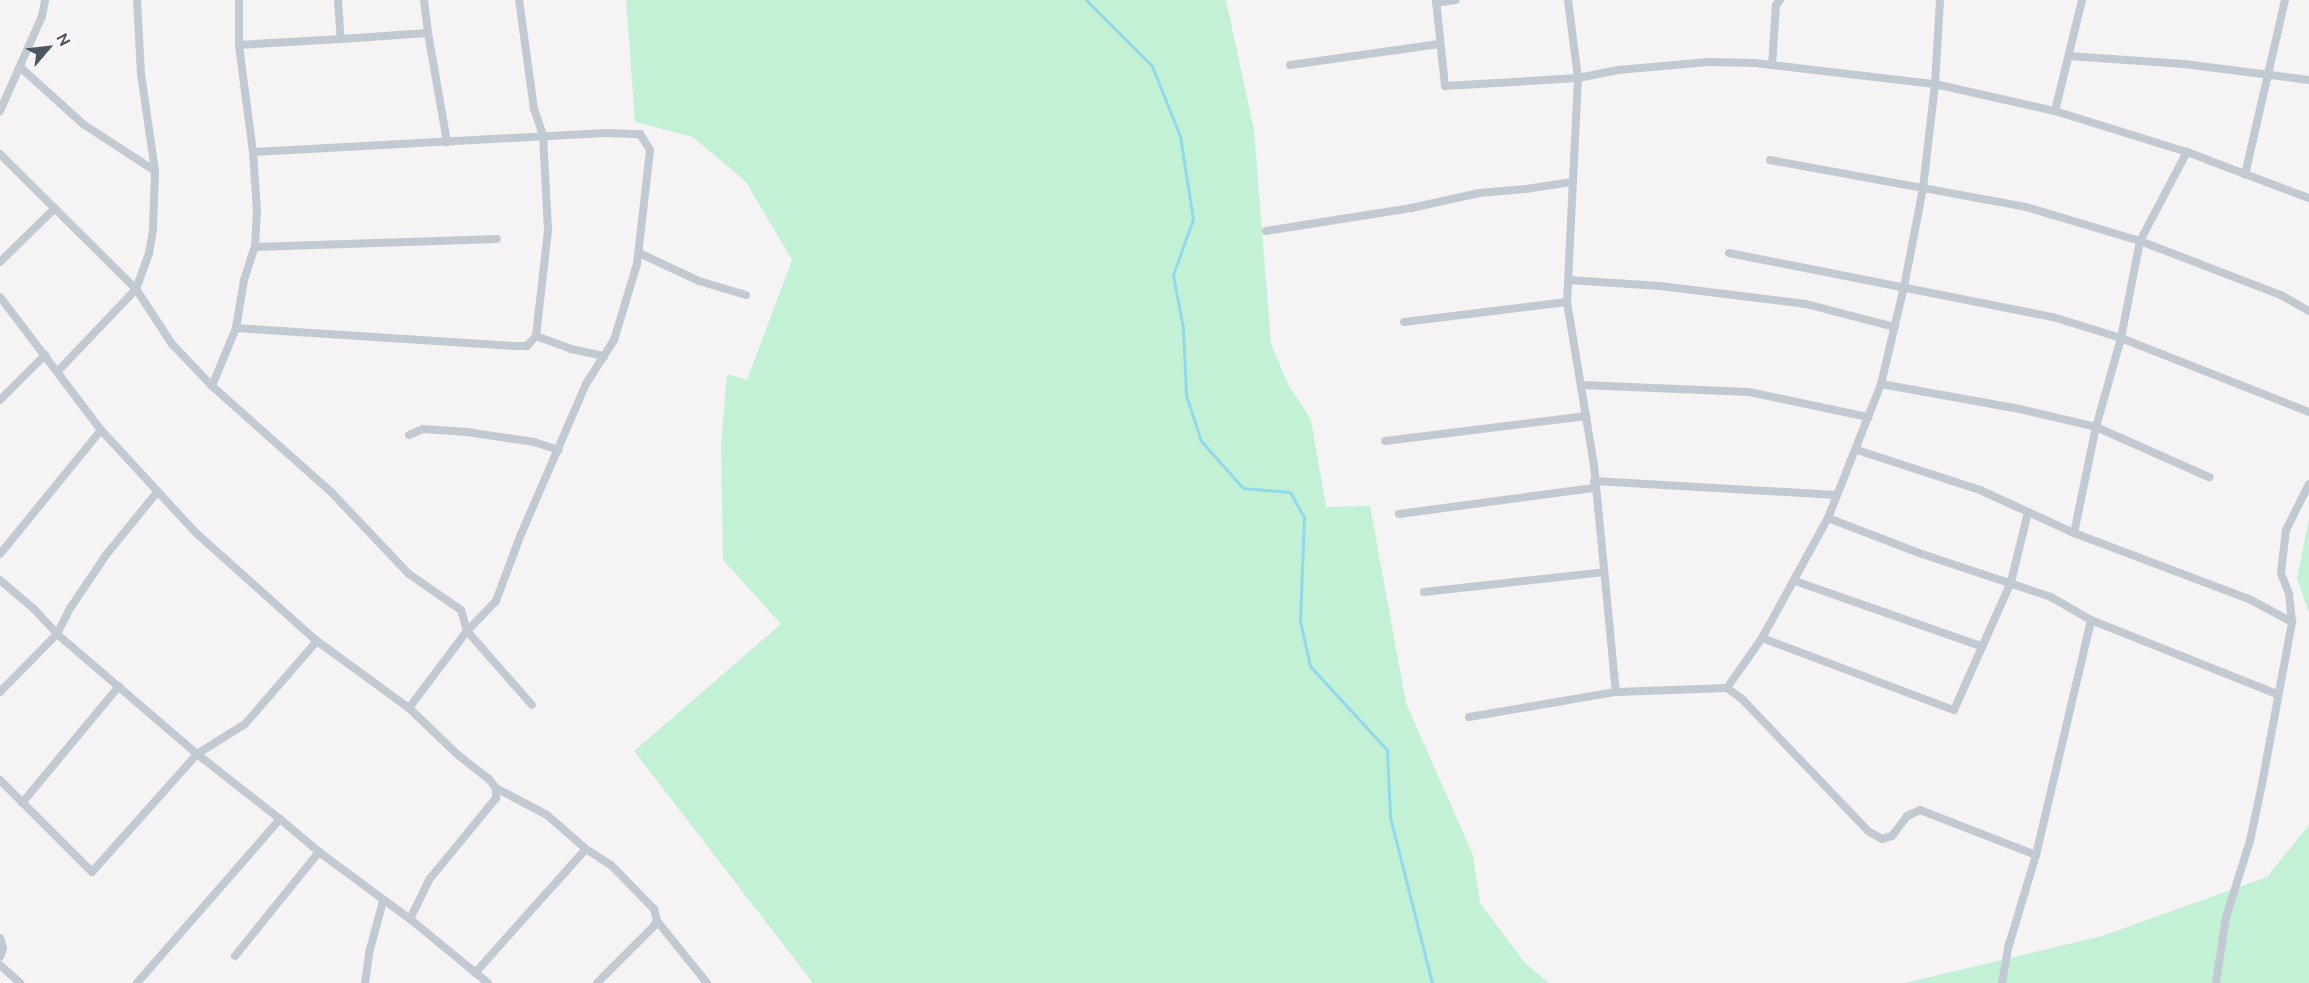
<!DOCTYPE html>
<html>
<head>
<meta charset="utf-8">
<style>
  body { margin:0 }
  #map { position:relative; width:2309px; height:983px; overflow:hidden; background:#f5f3f3; font-family:Ubuntu,sans-serif }
  div>[style] { position:absolute }
  .green>* { inset:0; background:#c3f1d5 }
  .stream>* { height:3px; margin:-1.5px; padding:0 1.5px; transform-origin:1.5px; border-radius:1.5px; background:#90daee }
  .street>* { height:8px; margin:-4px; padding:0 4px; transform-origin:4px; border-radius:4px; background:#c1cad2 }
  span { translate:-50% -50%; white-space:nowrap; text-align:center; line-height:1.15; -webkit-text-stroke:6px #fff; paint-order:stroke }
  .north { position:absolute; left:18px; top:18px; width:60px; height:60px; -webkit-text-stroke:4px #fff; paint-order:stroke; rotate:62deg; font-size:16px; font-weight:700; line-height:24px; text-align:center; color:#4a5661 }
  .north::after { content:''; display:block; margin:auto; width:21px; height:27px; background:#4a5661; clip-path:polygon(50% 0,100% 100%,50% 72%,0 100%) }
</style>
</head>
<body>
<div id="map">
  <div class="green">
    <div style="clip-path:polygon(626px 0,1226px 0,1254px 130px,1271px 344px,1289px 386px,1311px 420px,1326px 507px,1370px 506px,1406px 703px,1473px 855px,1480px 903px,1525px 963px,1549px 983px,813px 983px,634px 751px,781px 624px,723px 560px,721px 445px,727px 374px,747px 380px,792px 260px,746px 182px,693px 137px,635px 122px)"></div>
    <div style="clip-path:polygon(2309px 519px,2309px 613px,2297px 578px)"></div>
    <div style="clip-path:polygon(2309px 825px,2309px 983px,1905px 983px,2102px 936px,2267px 877px)"></div>
  </div>
  <div class="stream">
    <div style="left:1086px;top:0;width:93px;rotate:45deg"></div>
    <div style="left:1152px;top:66px;width:75px;rotate:68.2deg"></div>
    <div style="left:1180px;top:136px;width:84px;rotate:81.1deg"></div>
    <div style="left:1193px;top:219px;width:59px;rotate:109.7deg"></div>
    <div style="left:1173px;top:275px;width:54px;rotate:79.3deg"></div>
    <div style="left:1183px;top:328px;width:67px;rotate:87.4deg"></div>
    <div style="left:1186px;top:395px;width:48px;rotate:71.9deg"></div>
    <div style="left:1201px;top:441px;width:63px;rotate:48.2deg"></div>
    <div style="left:1243px;top:488px;width:47px;rotate:4.9deg"></div>
    <div style="left:1290px;top:492px;width:29px;rotate:61deg"></div>
    <div style="left:1304px;top:517px;width:104px;rotate:92.2deg"></div>
    <div style="left:1300px;top:621px;width:46px;rotate:77.5deg"></div>
    <div style="left:1310px;top:666px;width:114px;rotate:47.5deg"></div>
    <div style="left:1387px;top:750px;width:67px;rotate:87.4deg"></div>
    <div style="left:1390px;top:817px;width:171px;rotate:75.8deg"></div>
  </div>
  <div class="street">
    <div style="left:338px;top:0;width:39px;rotate:86deg"></div>
    <div style="left:341px;top:39px;width:87px;rotate:-3.9deg"></div>
    <div style="left:428px;top:33px;width:111px;rotate:80.1deg"></div>
    <div style="left:424px;top:0;width:33px;rotate:83deg"></div>
    <div style="left:1436px;top:0;width:86px;rotate:84deg"></div>
    <div style="left:1445px;top:86px;width:133px;rotate:-3.4deg"></div>
    <div style="left:1578px;top:78px;width:224px;rotate:92.8deg"></div>
    <div style="left:1567px;top:302px;width:165px;rotate:80.6deg"></div>
    <div style="left:1594px;top:465px;width:228px;rotate:84.5deg"></div>
    <div style="left:1568px;top:0;width:79px;rotate:82.7deg"></div>
    <div style="left:1578px;top:78px;width:41px;rotate:-11.3deg"></div>
    <div style="left:1618px;top:70px;width:91px;rotate:-5deg"></div>
    <div style="left:1709px;top:62px;width:46px;rotate:1.2deg"></div>
    <div style="left:1755px;top:63px;width:181px;rotate:6.7deg"></div>
    <div style="left:1935px;top:84px;width:123px;rotate:12.7deg"></div>
    <div style="left:2055px;top:111px;width:114px;rotate:-76.3deg"></div>
    <div style="left:2285px;top:0;width:179px;rotate:102.9deg"></div>
    <div style="left:2245px;top:174px;width:68px;rotate:20.6deg"></div>
    <div style="left:1436px;top:3px;width:20px;rotate:-9deg"></div>
    <div style="left:239px;top:45px;width:102px;rotate:-3.4deg"></div>
    <div style="left:2069px;top:56px;width:115px;rotate:4deg"></div>
    <div style="left:2184px;top:64px;width:126px;rotate:7.3deg"></div>
    <div style="left:1290px;top:65px;width:151px;rotate:-8deg"></div>
    <div style="left:1772px;top:65px;width:60px;rotate:-86.2deg"></div>
    <div style="left:1776px;top:5px;width:6px;rotate:-51deg"></div>
    <div style="left:20px;top:67px;width:85px;rotate:42.1deg"></div>
    <div style="left:83px;top:124px;width:86px;rotate:33.1deg"></div>
    <div style="left:0;top:111px;width:104px;rotate:-66.1deg"></div>
    <div style="left:42px;top:16px;width:16px;rotate:-79deg"></div>
    <div style="left:2055px;top:111px;width:138px;rotate:17.3deg"></div>
    <div style="left:2187px;top:152px;width:62px;rotate:20.8deg"></div>
    <div style="left:253px;top:152px;width:353px;rotate:-3.1deg"></div>
    <div style="left:605px;top:133px;width:35px;rotate:2deg"></div>
    <div style="left:640px;top:134px;width:19px;rotate:58deg"></div>
    <div style="left:650px;top:150px;width:115px;rotate:96.5deg"></div>
    <div style="left:637px;top:264px;width:79px;rotate:106.8deg"></div>
    <div style="left:614px;top:340px;width:52px;rotate:122.5deg"></div>
    <div style="left:586px;top:384px;width:163px;rotate:113.4deg"></div>
    <div style="left:521px;top:534px;width:72px;rotate:110.5deg"></div>
    <div style="left:496px;top:601px;width:42px;rotate:134deg"></div>
    <div style="left:467px;top:631px;width:98px;rotate:48.7deg"></div>
    <div style="left:0;top:154px;width:192px;rotate:44.8deg"></div>
    <div style="left:136px;top:289px;width:66px;rotate:56.8deg"></div>
    <div style="left:172px;top:344px;width:58px;rotate:46.4deg"></div>
    <div style="left:212px;top:386px;width:161px;rotate:41.7deg"></div>
    <div style="left:332px;top:493px;width:112px;rotate:46.5deg"></div>
    <div style="left:409px;top:574px;width:63px;rotate:34.7deg"></div>
    <div style="left:461px;top:610px;width:22px;rotate:74deg"></div>
    <div style="left:467px;top:631px;width:96px;rotate:127deg"></div>
    <div style="left:1770px;top:160px;width:260px;rotate:10.4deg"></div>
    <div style="left:2026px;top:207px;width:119px;rotate:16.6deg"></div>
    <div style="left:2140px;top:241px;width:151px;rotate:21deg"></div>
    <div style="left:2281px;top:295px;width:32px;rotate:30deg"></div>
    <div style="left:1266px;top:231px;width:147px;rotate:-9deg"></div>
    <div style="left:1411px;top:208px;width:70px;rotate:-12.4deg"></div>
    <div style="left:1479px;top:193px;width:47px;rotate:-4.9deg"></div>
    <div style="left:1526px;top:189px;width:47px;rotate:-8.7deg"></div>
    <div style="left:255px;top:247px;width:242px;rotate:-1.9deg"></div>
    <div style="left:639px;top:253px;width:66px;rotate:25deg"></div>
    <div style="left:699px;top:281px;width:49px;rotate:16.6deg"></div>
    <div style="left:1729px;top:253px;width:330px;rotate:11.2deg"></div>
    <div style="left:2053px;top:317px;width:71px;rotate:17.2deg"></div>
    <div style="left:2121px;top:338px;width:202px;rotate:21.5deg"></div>
    <div style="left:0;top:262px;width:77px;rotate:-44.5deg"></div>
    <div style="left:1569px;top:280px;width:91px;rotate:3.8deg"></div>
    <div style="left:1660px;top:286px;width:147px;rotate:7deg"></div>
    <div style="left:1806px;top:304px;width:92px;rotate:14.5deg"></div>
    <div style="left:0;top:297px;width:167px;rotate:52.8deg"></div>
    <div style="left:101px;top:430px;width:140px;rotate:47.3deg"></div>
    <div style="left:196px;top:533px;width:162px;rotate:41.8deg"></div>
    <div style="left:317px;top:641px;width:114px;rotate:36.1deg"></div>
    <div style="left:409px;top:708px;width:68px;rotate:43.8deg"></div>
    <div style="left:458px;top:755px;width:39px;rotate:38deg"></div>
    <div style="left:489px;top:779px;width:11px;rotate:52deg"></div>
    <div style="left:496px;top:788px;width:10px;rotate:90deg"></div>
    <div style="left:496px;top:798px;width:106px;rotate:129.3deg"></div>
    <div style="left:429px;top:880px;width:43px;rotate:116deg"></div>
    <div style="left:1404px;top:322px;width:164px;rotate:-7deg"></div>
    <div style="left:236px;top:328px;width:281px;rotate:3.7deg"></div>
    <div style="left:516px;top:346px;width:11px"></div>
    <div style="left:527px;top:346px;width:13px;rotate:-48deg"></div>
    <div style="left:536px;top:336px;width:107px;rotate:-83.5deg"></div>
    <div style="left:548px;top:230px;width:95px;rotate:-93deg"></div>
    <div style="left:543px;top:135px;width:28px;rotate:-109deg"></div>
    <div style="left:534px;top:109px;width:110px;rotate:-97.8deg"></div>
    <div style="left:536px;top:336px;width:37px;rotate:20deg"></div>
    <div style="left:571px;top:349px;width:34px;rotate:12deg"></div>
    <div style="left:58px;top:371px;width:113px;rotate:-46.4deg"></div>
    <div style="left:136px;top:289px;width:38px;rotate:-70deg"></div>
    <div style="left:149px;top:253px;width:23px;rotate:-80deg"></div>
    <div style="left:153px;top:230px;width:59px;rotate:-88.1deg"></div>
    <div style="left:155px;top:171px;width:98px;rotate:-98.2deg"></div>
    <div style="left:141px;top:74px;width:74px;rotate:-93.1deg"></div>
    <div style="left:1881px;top:384px;width:141px;rotate:10.2deg"></div>
    <div style="left:2020px;top:409px;width:78px;rotate:13.3deg"></div>
    <div style="left:2096px;top:427px;width:124px;rotate:23.9deg"></div>
    <div style="left:1582px;top:385px;width:167px;rotate:2.4deg"></div>
    <div style="left:1749px;top:392px;width:122px;rotate:11.9deg"></div>
    <div style="left:212px;top:386px;width:63px;rotate:-67.5deg"></div>
    <div style="left:236px;top:328px;width:49px;rotate:-80.5deg"></div>
    <div style="left:244px;top:280px;width:35px;rotate:-72deg"></div>
    <div style="left:255px;top:247px;width:36px;rotate:-87deg"></div>
    <div style="left:257px;top:211px;width:59px;rotate:-93.9deg"></div>
    <div style="left:253px;top:152px;width:108px;rotate:-97.5deg"></div>
    <div style="left:239px;top:45px;width:45px;rotate:-90deg"></div>
    <div style="left:0;top:400px;width:64px;rotate:-45deg"></div>
    <div style="left:409px;top:435px;width:15px;rotate:-23deg"></div>
    <div style="left:423px;top:429px;width:44px;rotate:3.9deg"></div>
    <div style="left:467px;top:432px;width:68px;rotate:8.5deg"></div>
    <div style="left:534px;top:442px;width:26px;rotate:18deg"></div>
    <div style="left:1385px;top:441px;width:203px;rotate:-7.1deg"></div>
    <div style="left:1857px;top:450px;width:129px;rotate:18deg"></div>
    <div style="left:1980px;top:490px;width:103px;rotate:24.6deg"></div>
    <div style="left:2074px;top:533px;width:189px;rotate:20.7deg"></div>
    <div style="left:2251px;top:600px;width:47px;rotate:28.2deg"></div>
    <div style="left:1594px;top:481px;width:242px;rotate:3.3deg"></div>
    <div style="left:1399px;top:514px;width:198px;rotate:-7.6deg"></div>
    <div style="left:1828px;top:518px;width:101px;rotate:21deg"></div>
    <div style="left:1922px;top:554px;width:136px;rotate:18.4deg"></div>
    <div style="left:2051px;top:597px;width:46px;rotate:29.9deg"></div>
    <div style="left:2091px;top:620px;width:200px;rotate:21.7deg"></div>
    <div style="left:2074px;top:533px;width:108px;rotate:-78.3deg"></div>
    <div style="left:2096px;top:427px;width:92px;rotate:-74.3deg"></div>
    <div style="left:2121px;top:338px;width:99px;rotate:-78.9deg"></div>
    <div style="left:2140px;top:241px;width:101px;rotate:-62.2deg"></div>
    <div style="left:0;top:554px;width:160px;rotate:-50.8deg"></div>
    <div style="left:0;top:580px;width:45px;rotate:40.5deg"></div>
    <div style="left:34px;top:609px;width:34px;rotate:47deg"></div>
    <div style="left:57px;top:634px;width:30px;rotate:-63deg"></div>
    <div style="left:71px;top:607px;width:63px;rotate:-56.1deg"></div>
    <div style="left:106px;top:555px;width:82px;rotate:-50.9deg"></div>
    <div style="left:1795px;top:581px;width:197px;rotate:19.3deg"></div>
    <div style="left:1424px;top:592px;width:181px;rotate:-6.3deg"></div>
    <div style="left:1762px;top:638px;width:205px;rotate:20.6deg"></div>
    <div style="left:1954px;top:710px;width:140px;rotate:-66deg"></div>
    <div style="left:2011px;top:582px;width:72px;rotate:-76.3deg"></div>
    <div style="left:1727px;top:688px;width:61px;rotate:-55deg"></div>
    <div style="left:1762px;top:638px;width:137px;rotate:-61.2deg"></div>
    <div style="left:1828px;top:518px;width:144px;rotate:-68.4deg"></div>
    <div style="left:1881px;top:384px;width:100px;rotate:-76.7deg"></div>
    <div style="left:1904px;top:287px;width:101px;rotate:-79.1deg"></div>
    <div style="left:1923px;top:188px;width:105px;rotate:-83.4deg"></div>
    <div style="left:1935px;top:84px;width:84px;rotate:-86.6deg"></div>
    <div style="left:0;top:692px;width:81px;rotate:-45.5deg"></div>
    <div style="left:57px;top:634px;width:184px;rotate:40.6deg"></div>
    <div style="left:197px;top:754px;width:105px;rotate:38.1deg"></div>
    <div style="left:1469px;top:717px;width:149px;rotate:-9.7deg"></div>
    <div style="left:1616px;top:692px;width:111px;rotate:-2.1deg"></div>
    <div style="left:1727px;top:688px;width:19px;rotate:36deg"></div>
    <div style="left:1742px;top:699px;width:182px;rotate:46.3deg"></div>
    <div style="left:1868px;top:831px;width:16px;rotate:30deg"></div>
    <div style="left:1882px;top:839px;width:10px;rotate:-17deg"></div>
    <div style="left:1892px;top:836px;width:25px;rotate:-53deg"></div>
    <div style="left:1907px;top:816px;width:14px;rotate:-25deg"></div>
    <div style="left:1920px;top:810px;width:124px;rotate:21.2deg"></div>
    <div style="left:0;top:780px;width:130px;rotate:45deg"></div>
    <div style="left:92px;top:872px;width:158px;rotate:-48.3deg"></div>
    <div style="left:197px;top:754px;width:57px;rotate:-32deg"></div>
    <div style="left:245px;top:724px;width:110px;rotate:-49.1deg"></div>
    <div style="left:496px;top:788px;width:58px;rotate:27.9deg"></div>
    <div style="left:547px;top:815px;width:52px;rotate:41.1deg"></div>
    <div style="left:586px;top:849px;width:30px;rotate:33deg"></div>
    <div style="left:611px;top:865px;width:62px;rotate:45.7deg"></div>
    <div style="left:654px;top:909px;width:12px;rotate:76deg"></div>
    <div style="left:657px;top:921px;width:7px;rotate:124deg"></div>
    <div style="left:653px;top:927px;width:79px;rotate:135deg"></div>
    <div style="left:22px;top:803px;width:152px;rotate:-50.3deg"></div>
    <div style="left:657px;top:921px;width:80px;rotate:51.1deg"></div>
    <div style="left:0;top:938px;width:10px;rotate:73deg"></div>
    <div style="left:3px;top:948px;width:9px;rotate:108deg"></div>
    <div style="left:235px;top:956px;width:134px;rotate:-51.1deg"></div>
    <div style="left:0;top:965px;width:27px;rotate:42deg"></div>
    <div style="left:475px;top:973px;width:166px;rotate:-48.2deg"></div>
    <div style="left:137px;top:983px;width:218px;rotate:-48.9deg"></div>
    <div style="left:280px;top:819px;width:51px;rotate:40.2deg"></div>
    <div style="left:319px;top:852px;width:113px;rotate:36.4deg"></div>
    <div style="left:410px;top:919px;width:101px;rotate:39.4deg"></div>
    <div style="left:365px;top:983px;width:30px;rotate:-82deg"></div>
    <div style="left:369px;top:953px;width:54px;rotate:-74.9deg"></div>
    <div style="left:2002px;top:983px;width:39px;rotate:-80deg"></div>
    <div style="left:2009px;top:945px;width:94px;rotate:-73.3deg"></div>
    <div style="left:2036px;top:855px;width:241px;rotate:-76.8deg"></div>
    <div style="left:2216px;top:983px;width:67px;rotate:-81.4deg"></div>
    <div style="left:2226px;top:917px;width:80px;rotate:-72.5deg"></div>
    <div style="left:2250px;top:841px;width:58px;rotate:-78.1deg"></div>
    <div style="left:2262px;top:784px;width:165px;rotate:-79.5deg"></div>
    <div style="left:2292px;top:622px;width:28px;rotate:-96deg"></div>
    <div style="left:2289px;top:594px;width:22px;rotate:-111deg"></div>
    <div style="left:2281px;top:573px;width:43px;rotate:-83.4deg"></div>
    <div style="left:2286px;top:530px;width:51px;rotate:-63.4deg"></div>
  </div>
  <div class="north">N</div>
</div>
</body>
</html>
